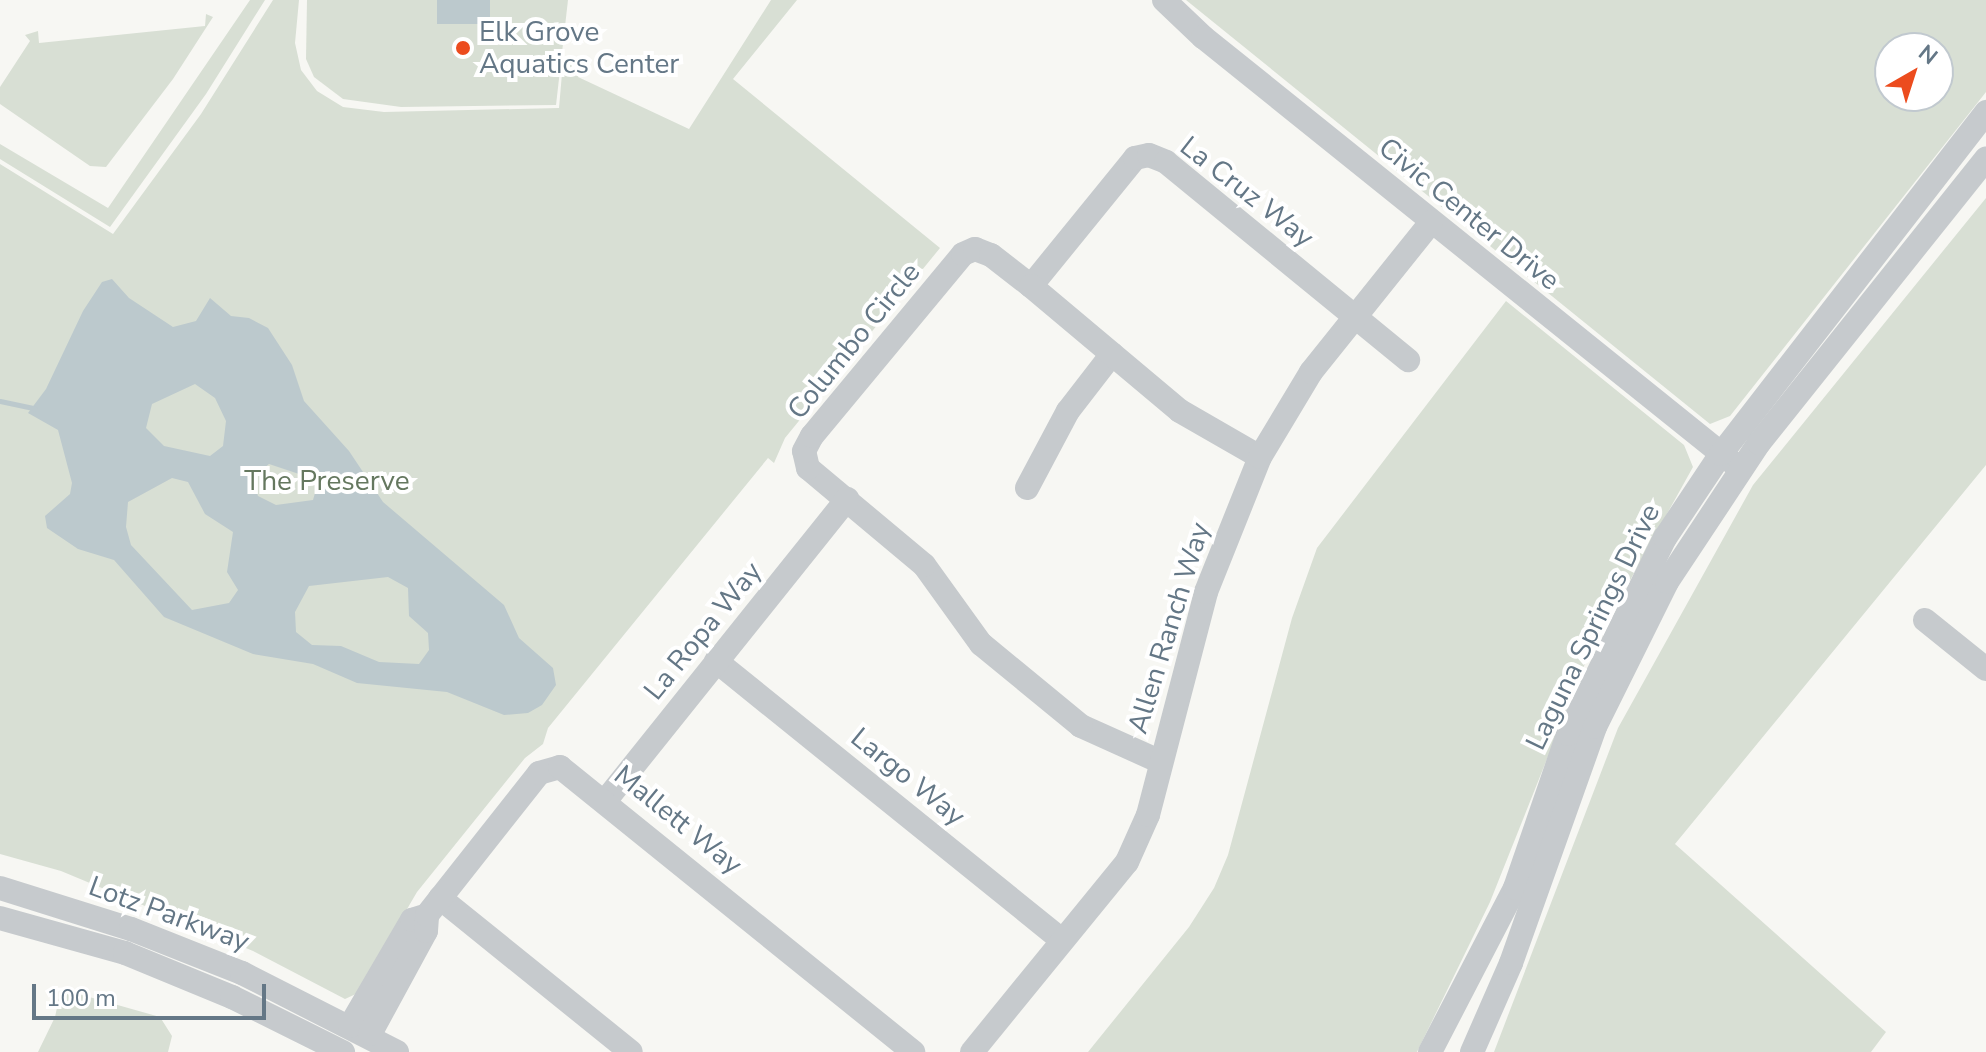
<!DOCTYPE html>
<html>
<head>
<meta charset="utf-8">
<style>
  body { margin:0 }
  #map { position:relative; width:1986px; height:1052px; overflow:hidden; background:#f7f7f3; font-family:"Nunito Sans",sans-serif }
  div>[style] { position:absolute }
  .green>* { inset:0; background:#d8dfd4 }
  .water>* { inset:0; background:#bcc9cd }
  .stream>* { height:5px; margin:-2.5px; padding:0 2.5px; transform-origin:2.5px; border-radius:2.5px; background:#bcc9cd }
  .minor>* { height:24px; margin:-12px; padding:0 12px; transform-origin:12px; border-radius:12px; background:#c6cacd }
  .dots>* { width:22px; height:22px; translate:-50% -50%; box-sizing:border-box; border:4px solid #fff; border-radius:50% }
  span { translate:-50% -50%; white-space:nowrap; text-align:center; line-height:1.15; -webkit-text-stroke:8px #fff; paint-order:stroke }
  .poi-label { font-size:28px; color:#647786 }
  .left { translate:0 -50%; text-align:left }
  .street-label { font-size:28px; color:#647786 }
  .park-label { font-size:28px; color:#65785f }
  .north { position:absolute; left:1874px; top:32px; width:80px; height:80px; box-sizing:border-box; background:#fff; border:2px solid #c1c9cf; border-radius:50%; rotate:39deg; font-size:22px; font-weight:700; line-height:32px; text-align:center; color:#647786 }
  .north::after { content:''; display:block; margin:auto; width:28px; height:36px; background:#ec4c1e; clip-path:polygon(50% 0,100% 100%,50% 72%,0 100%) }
  .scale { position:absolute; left:32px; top:984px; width:234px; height:36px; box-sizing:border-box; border:4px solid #647786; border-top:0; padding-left:10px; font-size:24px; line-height:28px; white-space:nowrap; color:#647786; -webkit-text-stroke:6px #fff; paint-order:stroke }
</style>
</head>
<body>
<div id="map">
  <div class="green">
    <div style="clip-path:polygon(250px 0,265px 0,206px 94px,110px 227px,0 159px,0 144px,108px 208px)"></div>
    <div style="clip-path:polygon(273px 0,299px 0,295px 43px,301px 70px,317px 91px,343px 107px,384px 112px,559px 108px,563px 62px,579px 63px,583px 65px,578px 77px,689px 129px,771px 0,797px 0,733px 79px,940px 248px,785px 438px,774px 463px,768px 458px,548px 728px,543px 744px,525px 758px,417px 892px,358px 993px,345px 999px,253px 951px,61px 871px,0 854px,0 164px,113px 234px,201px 114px)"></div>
    <div style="clip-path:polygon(307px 0,568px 0,556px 105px,401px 107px,343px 99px,314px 77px,306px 59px)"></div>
    <div style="clip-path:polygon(evenodd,1186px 0,1986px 0,1986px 92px,1730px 416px,1710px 424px,1186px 0,1890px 48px,1938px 48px,1938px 96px,1890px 96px,1890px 48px)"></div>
    <div style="clip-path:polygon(206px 14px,213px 17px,173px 79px,106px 167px,90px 166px,0 104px,0 87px,30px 41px,25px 35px,38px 31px,39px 43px,205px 26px)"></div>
    <div style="clip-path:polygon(1986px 198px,1986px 465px,1675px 844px,1886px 1032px,1871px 1052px,1494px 1052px,1618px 728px,1753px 485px)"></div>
    <div style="clip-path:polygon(1506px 301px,1684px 445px,1693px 467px,1588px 656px,1490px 902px,1417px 1052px,1088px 1052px,1189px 927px,1214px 888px,1228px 855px,1292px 618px,1317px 548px)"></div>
    <div style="clip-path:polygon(61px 989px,160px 1017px,172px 1036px,168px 1052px,38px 1052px,55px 1017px)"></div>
  </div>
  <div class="water">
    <div style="clip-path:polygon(437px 0,490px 0,490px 24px,437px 24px)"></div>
    <div style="clip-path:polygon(evenodd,112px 279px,129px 298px,173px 327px,196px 321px,210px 298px,231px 316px,249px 318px,268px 328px,292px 365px,304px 401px,349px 451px,383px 502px,504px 605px,519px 638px,553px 668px,556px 685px,542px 705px,528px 713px,504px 715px,447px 692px,357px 683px,313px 664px,253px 654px,164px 617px,114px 560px,78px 549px,47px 528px,45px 516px,70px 494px,72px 483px,58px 430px,28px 413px,46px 389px,83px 311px,102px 282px,112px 279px,195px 384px,215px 398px,226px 421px,223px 446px,210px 456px,164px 446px,146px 428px,152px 404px,195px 384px,112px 279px,269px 464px,311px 478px,317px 486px,313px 500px,276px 505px,258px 496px,252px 478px,269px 464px,112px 279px,172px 478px,188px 482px,205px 514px,233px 532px,227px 572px,238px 590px,229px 603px,192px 610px,131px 545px,126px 527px,128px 502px,172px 478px,112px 279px,388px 577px,408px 588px,409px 616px,428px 633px,429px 650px,419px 664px,379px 662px,341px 646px,312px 645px,296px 632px,295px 612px,309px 586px,388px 577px)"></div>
  </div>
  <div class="stream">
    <div style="left:0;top:401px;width:35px;rotate:12deg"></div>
  </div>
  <div class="minor">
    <div style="left:1164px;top:0;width:54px;rotate:43.5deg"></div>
    <div style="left:1203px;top:37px;width:680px;rotate:38.79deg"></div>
    <div style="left:1031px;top:286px;width:165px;rotate:-50.9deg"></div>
    <div style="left:1135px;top:158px;width:14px;rotate:-12deg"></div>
    <div style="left:1149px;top:155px;width:18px;rotate:22deg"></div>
    <div style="left:1166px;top:162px;width:313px;rotate:39.3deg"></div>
    <div style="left:1027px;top:488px;width:87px;rotate:-62deg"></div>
    <div style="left:1068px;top:411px;width:72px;rotate:-52.3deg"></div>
    <div style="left:1925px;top:620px;width:78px;rotate:38.8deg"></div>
    <div style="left:716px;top:661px;width:444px;rotate:38.9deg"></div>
    <div style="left:1161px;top:762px;width:88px;rotate:-155.8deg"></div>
    <div style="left:1081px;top:726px;width:129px;rotate:-140.6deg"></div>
    <div style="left:981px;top:644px;width:97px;rotate:-125.8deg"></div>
    <div style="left:924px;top:565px;width:151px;rotate:-140.1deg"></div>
    <div style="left:808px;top:468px;width:17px;rotate:-103deg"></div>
    <div style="left:804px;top:451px;width:17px;rotate:-62deg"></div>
    <div style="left:812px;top:436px;width:236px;rotate:-50.3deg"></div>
    <div style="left:963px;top:254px;width:13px;rotate:-23deg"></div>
    <div style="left:975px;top:249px;width:17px;rotate:21deg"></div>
    <div style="left:991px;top:255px;width:51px;rotate:37.8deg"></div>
    <div style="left:1031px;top:286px;width:194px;rotate:40deg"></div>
    <div style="left:1180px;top:411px;width:92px;rotate:29.9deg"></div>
    <div style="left:606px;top:800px;width:386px;rotate:-51.3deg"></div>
    <div style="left:0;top:888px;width:137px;rotate:17.4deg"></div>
    <div style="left:131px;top:929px;width:119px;rotate:21.6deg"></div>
    <div style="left:242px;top:973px;width:174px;rotate:27deg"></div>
    <div style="left:440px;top:898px;width:245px;rotate:38.9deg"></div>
    <div style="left:0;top:918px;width:130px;rotate:15.6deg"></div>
    <div style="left:125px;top:953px;width:116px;rotate:22.4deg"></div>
    <div style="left:232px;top:997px;width:124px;rotate:26.4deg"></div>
    <div style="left:350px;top:1026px;width:123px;rotate:-59.7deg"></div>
    <div style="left:412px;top:920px;width:16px;rotate:-18deg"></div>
    <div style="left:370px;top:1034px;width:117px;rotate:-61.5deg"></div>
    <div style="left:426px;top:931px;width:16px;rotate:-86deg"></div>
    <div style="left:427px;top:915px;width:181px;rotate:-51.7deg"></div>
    <div style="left:539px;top:773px;width:22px;rotate:-16deg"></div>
    <div style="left:560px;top:767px;width:454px;rotate:38.9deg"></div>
    <div style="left:972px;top:1052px;width:245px;rotate:-50.8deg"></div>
    <div style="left:1127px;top:862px;width:51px;rotate:-65.9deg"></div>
    <div style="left:1148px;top:815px;width:230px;rotate:-75.4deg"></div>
    <div style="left:1206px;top:592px;width:145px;rotate:-68.2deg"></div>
    <div style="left:1260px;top:457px;width:99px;rotate:-59deg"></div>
    <div style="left:1311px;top:372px;width:192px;rotate:-51.3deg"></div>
    <div style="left:1430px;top:1052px;width:185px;rotate:-62.6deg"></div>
    <div style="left:1515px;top:888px;width:163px;rotate:-71deg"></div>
    <div style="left:1568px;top:734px;width:219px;rotate:-63.7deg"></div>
    <div style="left:1665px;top:538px;width:101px;rotate:-56.3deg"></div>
    <div style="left:1721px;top:454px;width:433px;rotate:-52.2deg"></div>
    <div style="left:1472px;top:1052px;width:97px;rotate:-66.3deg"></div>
    <div style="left:1511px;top:963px;width:251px;rotate:-70.4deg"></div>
    <div style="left:1595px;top:727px;width:162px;rotate:-63.6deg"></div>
    <div style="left:1667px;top:582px;width:167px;rotate:-56.5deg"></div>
    <div style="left:1759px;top:443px;width:364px;rotate:-51.4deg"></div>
  </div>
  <div class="dots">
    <div style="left:463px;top:48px;background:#ec4c1e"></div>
  </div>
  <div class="poi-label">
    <span class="left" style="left:479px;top:48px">Elk Grove<br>Aquatics Center</span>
  </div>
  <div class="street-label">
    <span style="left:1247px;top:192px;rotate:38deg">La Cruz Way</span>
    <span style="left:1469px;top:214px;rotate:39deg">Civic Center Drive</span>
    <span style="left:854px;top:341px;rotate:-51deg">Columbo Circle</span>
    <span style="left:1593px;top:627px;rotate:-64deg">Laguna Springs Drive</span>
    <span style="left:1169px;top:628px;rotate:-73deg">Allen Ranch Way</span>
    <span style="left:703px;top:631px;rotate:-51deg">La Ropa Way</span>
    <span style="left:908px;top:777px;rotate:39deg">Largo Way</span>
    <span style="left:678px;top:820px;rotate:39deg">Mallett Way</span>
    <span style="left:169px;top:914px;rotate:20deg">Lotz Parkway</span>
  </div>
  <div class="park-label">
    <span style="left:327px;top:481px">The Preserve</span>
  </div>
  <div class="north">N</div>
  <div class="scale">100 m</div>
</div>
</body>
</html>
